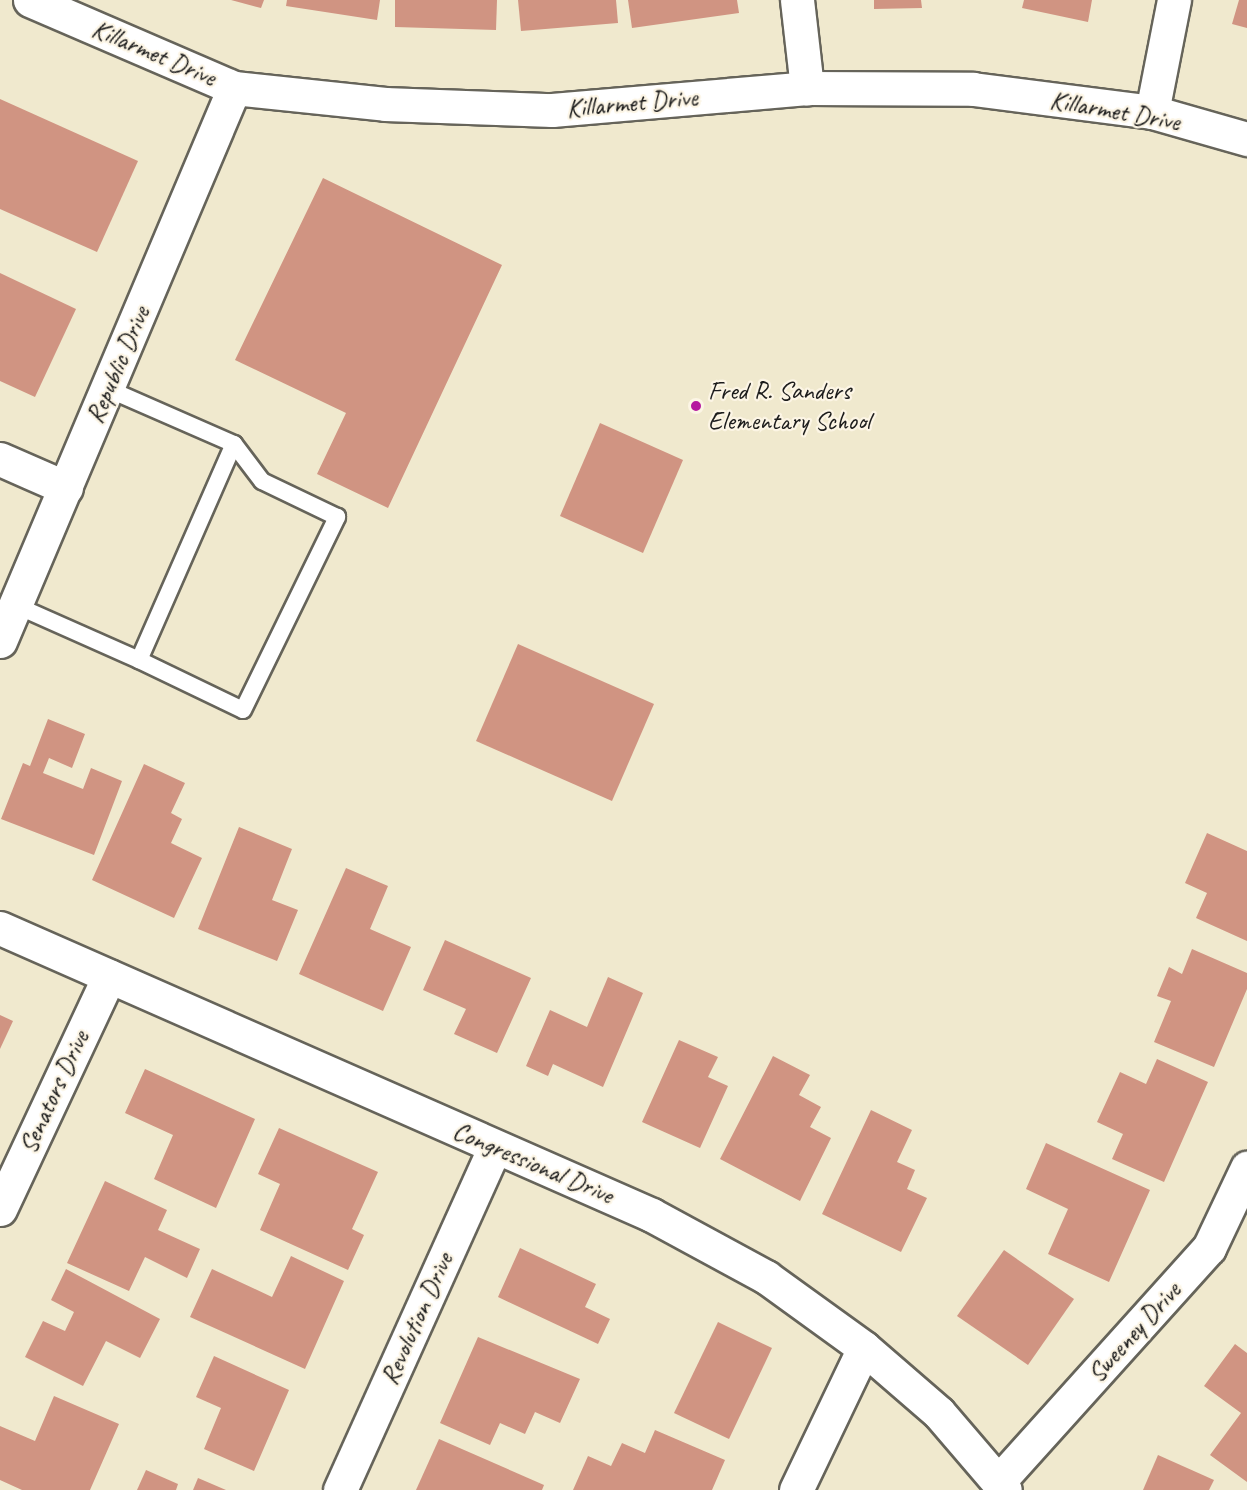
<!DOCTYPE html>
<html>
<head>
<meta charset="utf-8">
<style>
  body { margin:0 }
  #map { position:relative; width:1247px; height:1490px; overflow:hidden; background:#f0e9ce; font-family:Caveat,sans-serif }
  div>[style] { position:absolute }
  .building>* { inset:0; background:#d09482 }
  .roads { filter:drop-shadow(2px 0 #66645a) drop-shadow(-2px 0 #66645a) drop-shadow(0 2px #66645a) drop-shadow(0 -2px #66645a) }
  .lane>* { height:16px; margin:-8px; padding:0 8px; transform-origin:8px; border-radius:8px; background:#fff }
  .street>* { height:33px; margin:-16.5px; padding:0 16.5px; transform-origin:16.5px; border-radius:16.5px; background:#fff }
  .secondary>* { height:33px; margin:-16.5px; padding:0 16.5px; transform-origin:16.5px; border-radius:16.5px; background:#fff }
  .dots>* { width:16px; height:16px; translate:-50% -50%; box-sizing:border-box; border:3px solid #fcf5e5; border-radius:50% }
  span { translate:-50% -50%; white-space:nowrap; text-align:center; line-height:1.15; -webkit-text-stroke:4.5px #fcf5e5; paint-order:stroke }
  .street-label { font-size:26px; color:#1c1c1c }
  .poi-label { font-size:26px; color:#1c1c1c }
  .left { translate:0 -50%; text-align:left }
</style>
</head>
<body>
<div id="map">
  <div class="building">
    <div style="clip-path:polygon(231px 0,264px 0,261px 8px)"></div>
    <div style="clip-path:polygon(287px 0,380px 0,377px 20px,286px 6px)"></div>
    <div style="clip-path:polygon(395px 0,497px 0,496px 30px,395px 27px)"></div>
    <div style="clip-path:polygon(518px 0,616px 0,618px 23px,521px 31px)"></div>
    <div style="clip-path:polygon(628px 0,737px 0,739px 13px,632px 28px)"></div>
    <div style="clip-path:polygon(874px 0,921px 0,922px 8px,874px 9px)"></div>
    <div style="clip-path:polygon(1024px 0,1092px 0,1088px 22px,1022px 8px)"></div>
    <div style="clip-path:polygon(1239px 0,1247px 0,1247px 28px,1232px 24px)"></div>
    <div style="clip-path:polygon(0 99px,138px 161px,97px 252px,0 209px)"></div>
    <div style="clip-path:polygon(323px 178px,502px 265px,388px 508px,317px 474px,346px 413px,235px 360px)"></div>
    <div style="clip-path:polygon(0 273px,76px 309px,35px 397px,0 381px)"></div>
    <div style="clip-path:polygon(600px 423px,683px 460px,643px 553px,560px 516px)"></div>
    <div style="clip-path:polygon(518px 644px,654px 704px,612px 801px,476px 741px)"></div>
    <div style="clip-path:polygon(48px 719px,85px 734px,72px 768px,49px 758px,43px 773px,83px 789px,91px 768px,122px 781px,94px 855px,1px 819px,23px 763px,30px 766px)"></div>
    <div style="clip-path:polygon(144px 764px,185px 783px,171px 813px,182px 819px,171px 843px,202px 858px,174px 918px,92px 880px)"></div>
    <div style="clip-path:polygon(239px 827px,292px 849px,272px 900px,298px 910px,277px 961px,198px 929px)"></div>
    <div style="clip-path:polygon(1207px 833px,1247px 851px,1247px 941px,1196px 918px,1207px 893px,1185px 883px)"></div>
    <div style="clip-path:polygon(346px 868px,388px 886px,370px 929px,411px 947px,383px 1011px,299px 974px)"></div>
    <div style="clip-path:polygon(445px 940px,531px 978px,497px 1053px,454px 1034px,466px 1009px,423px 990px)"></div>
    <div style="clip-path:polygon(1192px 949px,1247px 973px,1247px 989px,1214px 1067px,1154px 1042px,1171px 1001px,1157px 996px,1169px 967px,1182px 974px)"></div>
    <div style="clip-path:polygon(608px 977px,643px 993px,603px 1087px,553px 1064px,548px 1076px,526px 1066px,550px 1010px,587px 1027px)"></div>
    <div style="clip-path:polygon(0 1015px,13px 1021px,0 1049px)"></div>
    <div style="clip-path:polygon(679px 1040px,718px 1057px,708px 1077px,728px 1086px,700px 1148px,642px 1122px)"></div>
    <div style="clip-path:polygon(773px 1056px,810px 1075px,799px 1095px,821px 1107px,810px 1127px,831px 1138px,800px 1201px,720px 1159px)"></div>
    <div style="clip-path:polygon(1157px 1059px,1208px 1082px,1164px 1182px,1112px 1159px,1123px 1134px,1097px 1122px,1120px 1072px,1146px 1084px)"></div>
    <div style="clip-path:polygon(145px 1069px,255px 1119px,216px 1208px,154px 1179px,173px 1135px,125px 1113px)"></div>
    <div style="clip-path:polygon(871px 1110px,912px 1130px,897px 1162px,915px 1170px,907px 1189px,927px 1198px,901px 1252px,822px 1214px)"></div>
    <div style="clip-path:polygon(279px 1128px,378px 1172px,352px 1229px,364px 1235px,348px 1270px,260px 1230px,280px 1184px,258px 1174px)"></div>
    <div style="clip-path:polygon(1046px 1143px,1150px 1190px,1109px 1282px,1048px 1254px,1068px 1209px,1026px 1189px)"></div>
    <div style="clip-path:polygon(105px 1181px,167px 1210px,158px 1230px,200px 1249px,187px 1278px,145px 1257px,129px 1291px,67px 1263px)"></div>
    <div style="clip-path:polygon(520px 1248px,596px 1284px,585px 1307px,610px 1319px,598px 1344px,498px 1297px)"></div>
    <div style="clip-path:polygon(1004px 1250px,1074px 1299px,1028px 1365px,957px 1316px)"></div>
    <div style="clip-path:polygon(291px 1256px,344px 1281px,305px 1369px,190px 1317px,212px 1269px,272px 1297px)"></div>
    <div style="clip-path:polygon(66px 1269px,160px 1319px,140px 1358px,106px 1341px,83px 1386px,25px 1357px,43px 1321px,65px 1331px,74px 1312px,51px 1300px)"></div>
    <div style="clip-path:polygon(718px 1322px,772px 1348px,729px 1439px,674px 1413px)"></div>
    <div style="clip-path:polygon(478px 1337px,580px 1379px,560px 1423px,535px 1412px,525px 1434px,500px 1423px,490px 1445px,440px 1423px)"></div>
    <div style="clip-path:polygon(1235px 1344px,1247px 1353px,1247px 1482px,1210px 1455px,1241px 1413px,1204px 1386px)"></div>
    <div style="clip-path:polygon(214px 1356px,289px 1390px,254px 1471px,204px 1449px,221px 1408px,196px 1397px)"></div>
    <div style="clip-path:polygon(54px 1396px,119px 1424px,90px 1490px,22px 1490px,0 1480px,0 1426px,35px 1441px)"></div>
    <div style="clip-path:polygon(655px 1430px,725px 1460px,712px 1490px,573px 1490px,588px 1456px,611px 1466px,622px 1443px,645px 1453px)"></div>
    <div style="clip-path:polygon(439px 1439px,544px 1485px,542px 1490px,416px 1490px)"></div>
    <div style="clip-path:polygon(1158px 1455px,1214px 1480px,1209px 1490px,1143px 1490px)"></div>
    <div style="clip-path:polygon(146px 1470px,178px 1484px,176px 1490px,137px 1490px)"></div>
    <div style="clip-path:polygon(198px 1478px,226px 1490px,193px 1490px)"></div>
  </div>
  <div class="roads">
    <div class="lane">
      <div style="left:15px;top:605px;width:136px;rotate:23.9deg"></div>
      <div style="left:139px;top:660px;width:236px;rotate:-66.3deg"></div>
      <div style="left:234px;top:444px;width:137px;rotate:-156.4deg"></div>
      <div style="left:139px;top:660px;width:115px;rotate:25.7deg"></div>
      <div style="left:243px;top:710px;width:215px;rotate:-64deg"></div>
      <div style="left:337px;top:517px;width:83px;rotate:-154.4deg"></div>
      <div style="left:262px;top:481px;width:46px;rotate:-127.1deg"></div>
    </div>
    <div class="street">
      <div style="left:797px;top:0;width:89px;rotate:83.5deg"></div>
      <div style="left:1152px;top:112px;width:114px;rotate:-78.9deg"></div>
      <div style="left:0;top:459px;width:72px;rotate:23.7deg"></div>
      <div style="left:0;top:641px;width:600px;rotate:-67.06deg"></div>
      <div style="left:0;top:928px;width:712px;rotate:23.76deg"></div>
      <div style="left:652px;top:1215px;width:130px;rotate:28.5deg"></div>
      <div style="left:766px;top:1277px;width:121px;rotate:35.9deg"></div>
      <div style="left:864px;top:1348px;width:99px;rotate:40.9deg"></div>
      <div style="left:939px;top:1413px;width:101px;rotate:49.4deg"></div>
      <div style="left:0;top:1209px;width:257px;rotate:-64.9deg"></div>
      <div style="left:999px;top:1481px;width:314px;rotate:-48deg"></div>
      <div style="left:1209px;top:1248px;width:89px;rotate:-64.6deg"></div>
      <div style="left:340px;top:1490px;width:376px;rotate:-65.7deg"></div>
      <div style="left:796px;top:1490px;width:157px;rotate:-64.4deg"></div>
    </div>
    <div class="secondary">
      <div style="left:30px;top:0;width:222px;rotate:23.3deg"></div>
      <div style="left:234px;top:88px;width:152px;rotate:6deg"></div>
      <div style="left:385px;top:104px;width:167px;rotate:2.1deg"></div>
      <div style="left:552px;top:110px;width:256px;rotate:-4.9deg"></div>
      <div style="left:807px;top:88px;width:166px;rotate:0.3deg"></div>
      <div style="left:973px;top:89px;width:180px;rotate:7.3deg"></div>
      <div style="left:1152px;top:112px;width:99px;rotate:15.9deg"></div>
    </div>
  </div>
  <div class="dots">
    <div style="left:696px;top:406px;background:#b5179e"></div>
  </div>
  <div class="street-label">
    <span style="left:154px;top:53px;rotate:23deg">Killarmet Drive</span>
    <span style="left:632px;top:103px;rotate:-5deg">Killarmet Drive</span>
    <span style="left:1115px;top:111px;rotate:10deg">Killarmet Drive</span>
    <span style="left:118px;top:365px;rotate:-67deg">Republic Drive</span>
    <span style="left:54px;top:1092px;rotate:-65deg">Senators Drive</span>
    <span style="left:533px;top:1163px;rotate:23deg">Congressional Drive</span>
    <span style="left:417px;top:1319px;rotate:-66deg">Revolution Drive</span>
    <span style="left:1134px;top:1332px;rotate:-48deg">Sweeney Drive</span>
  </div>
  <div class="poi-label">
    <span class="left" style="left:708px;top:406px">Fred R. Sanders<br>Elementary School</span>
  </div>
</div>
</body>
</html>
